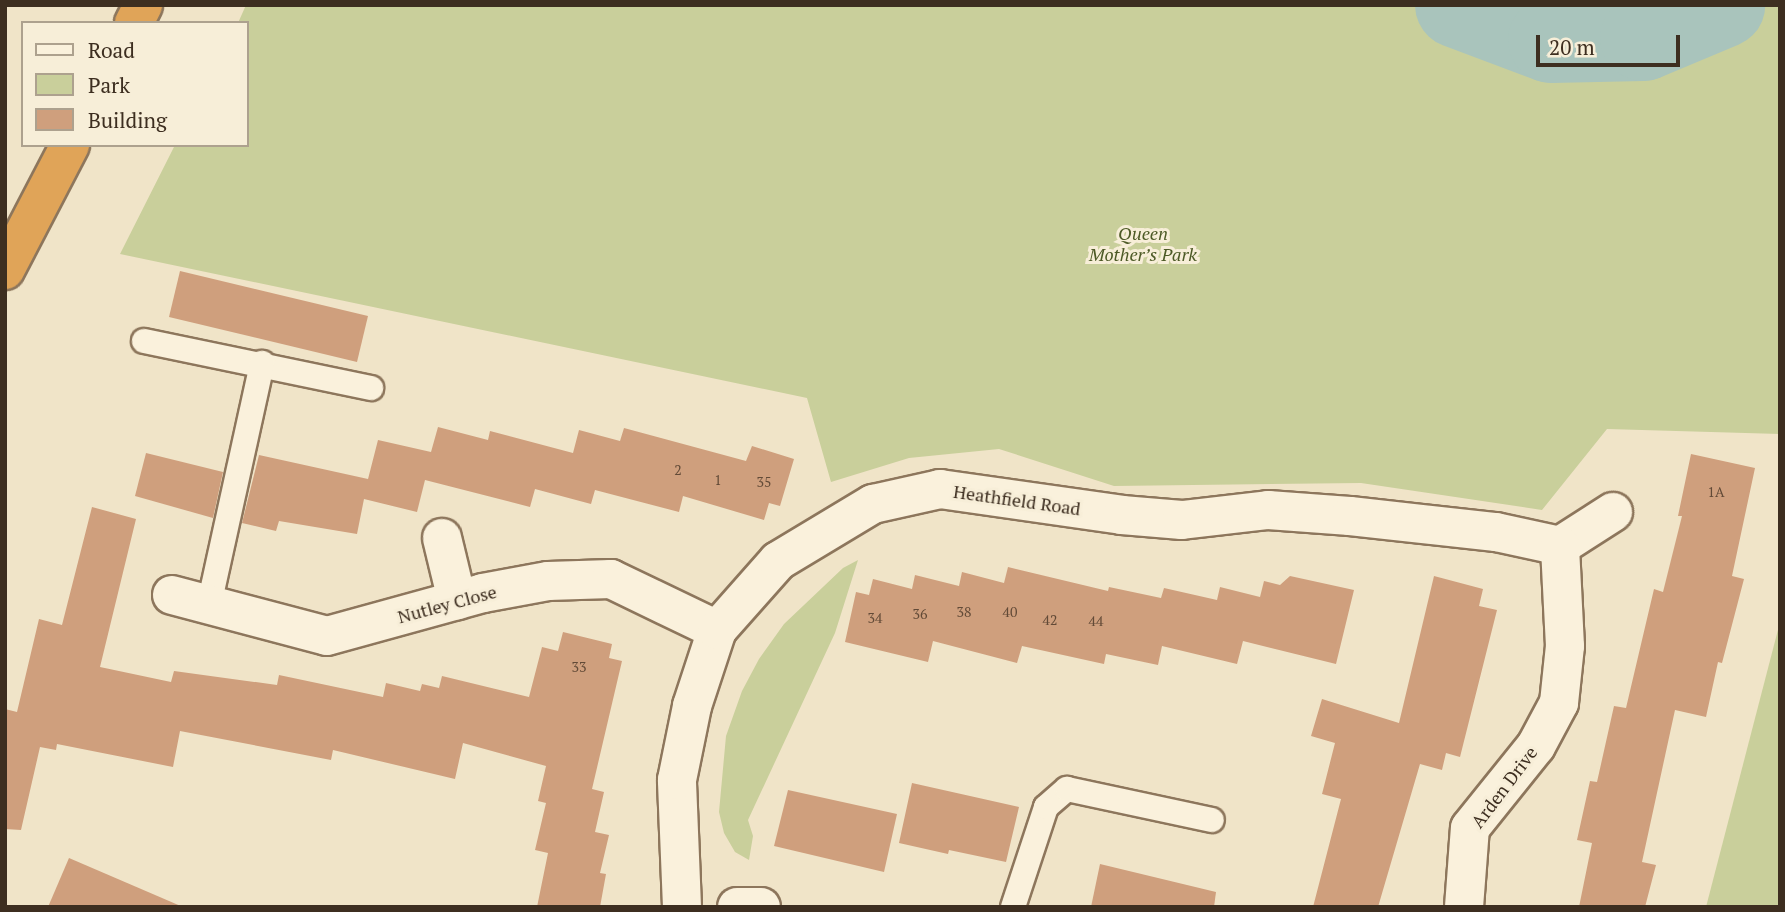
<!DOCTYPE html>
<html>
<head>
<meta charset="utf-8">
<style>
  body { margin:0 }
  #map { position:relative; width:1785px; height:912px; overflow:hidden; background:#f0e4c8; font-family:"PT Serif",serif }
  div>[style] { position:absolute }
  .green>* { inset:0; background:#c9cf9b }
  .river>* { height:86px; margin:-43px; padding:0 43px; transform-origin:43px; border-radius:43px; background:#a9c4bc }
  .building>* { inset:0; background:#cf9f7d }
  .roads { filter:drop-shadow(2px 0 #8d765c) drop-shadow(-2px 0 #8d765c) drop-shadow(0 2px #8d765c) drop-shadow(0 -2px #8d765c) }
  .service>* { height:24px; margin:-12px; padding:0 12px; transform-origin:12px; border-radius:12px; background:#faf1dc }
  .minor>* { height:38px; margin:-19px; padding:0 19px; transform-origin:19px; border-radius:19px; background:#faf1dc }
  .motorway>* { height:38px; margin:-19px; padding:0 19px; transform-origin:19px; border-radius:19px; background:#e0a458 }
  span { translate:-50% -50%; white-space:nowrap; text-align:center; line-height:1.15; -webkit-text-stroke:6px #f7eed8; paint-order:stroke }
  .number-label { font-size:14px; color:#624a37 }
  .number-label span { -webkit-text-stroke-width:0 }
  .park-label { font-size:18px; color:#4d5a26; font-style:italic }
  .street-label { font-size:18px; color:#3d2e20 }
  .frame { position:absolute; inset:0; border:7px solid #3d2e20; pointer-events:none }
  .legend { position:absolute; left:21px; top:21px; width:228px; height:126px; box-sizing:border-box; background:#f7eed8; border:2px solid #ada18e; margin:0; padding:9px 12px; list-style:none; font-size:21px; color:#3d2e20 }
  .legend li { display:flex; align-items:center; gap:14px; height:35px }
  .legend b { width:35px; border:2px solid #ada18e }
  .scale { position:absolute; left:1536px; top:35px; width:144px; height:32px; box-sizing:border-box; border:4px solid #3d2e20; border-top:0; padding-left:9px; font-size:21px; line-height:24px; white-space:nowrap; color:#3d2e20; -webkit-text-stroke:5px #f7eed8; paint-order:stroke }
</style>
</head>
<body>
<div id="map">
  <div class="green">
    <div style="clip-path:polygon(246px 5px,1780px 5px,1780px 434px,1607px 429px,1542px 510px,1361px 483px,1114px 486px,999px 449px,909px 458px,831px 482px,807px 398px,120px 254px,175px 145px,247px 145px,247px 23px,238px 23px)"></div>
    <div style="clip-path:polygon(858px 560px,835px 633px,748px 820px,753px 836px,749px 860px,735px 852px,724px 833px,719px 812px,726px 736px,742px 691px,759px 659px,784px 624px,843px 568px)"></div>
    <div style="clip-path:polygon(1780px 622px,1780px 907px,1706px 907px)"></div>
  </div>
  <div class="river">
    <div style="left:1458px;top:5px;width:99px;rotate:20.6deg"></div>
    <div style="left:1551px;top:40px;width:92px;rotate:-1.2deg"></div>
    <div style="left:1643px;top:38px;width:86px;rotate:-22.7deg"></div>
  </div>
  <div class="building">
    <div style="clip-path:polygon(180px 271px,368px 316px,357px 362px,169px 317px)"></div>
    <div style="clip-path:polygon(438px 427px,488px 440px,490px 431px,573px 453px,579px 430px,620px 441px,624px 428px,746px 461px,752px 446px,794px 459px,780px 506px,769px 503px,764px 520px,683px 496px,679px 512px,595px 490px,591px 504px,535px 489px,530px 507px,425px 480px,417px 512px,364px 499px,357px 534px,279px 521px,276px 531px,242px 523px,259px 455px,368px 479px,367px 483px,378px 440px,431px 452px)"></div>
    <div style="clip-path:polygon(146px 453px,223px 472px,213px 518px,135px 496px)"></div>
    <div style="clip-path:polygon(1691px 454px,1755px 468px,1732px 576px,1744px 579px,1722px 663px,1718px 662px,1706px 717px,1675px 710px,1642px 862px,1656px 865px,1645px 907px,1579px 907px,1592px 843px,1577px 840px,1590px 781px,1597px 782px,1614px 706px,1626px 708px,1654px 589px,1663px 592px,1682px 516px,1678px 516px)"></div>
    <div style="clip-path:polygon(92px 507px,136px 519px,100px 667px,171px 682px,174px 671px,277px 685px,279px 675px,383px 697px,386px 683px,420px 691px,422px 684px,439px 688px,442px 676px,529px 697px,542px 647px,558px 651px,563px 632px,612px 644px,609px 658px,622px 661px,592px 789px,604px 792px,595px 832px,609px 835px,600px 873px,606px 874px,600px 907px,537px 907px,548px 853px,535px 850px,546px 803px,538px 801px,546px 766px,463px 743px,455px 779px,333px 750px,331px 760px,180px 731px,173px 767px,57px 744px,56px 750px,40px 747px,21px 830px,5px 829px,5px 709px,17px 712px,39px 619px,62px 625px)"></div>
    <div style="clip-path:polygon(1008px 567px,1108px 591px,1109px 587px,1161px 598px,1164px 588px,1217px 600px,1220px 587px,1260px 597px,1264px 581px,1280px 585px,1290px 576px,1354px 590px,1336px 664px,1243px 641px,1237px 664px,1162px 646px,1158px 665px,1106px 654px,1104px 664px,1022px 646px,1017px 663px,933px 641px,928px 662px,845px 642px,856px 592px,869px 595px,873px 579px,912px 589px,915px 575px,959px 586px,962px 572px,1004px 583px)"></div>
    <div style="clip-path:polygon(1434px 576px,1483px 589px,1479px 606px,1497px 610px,1460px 757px,1446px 753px,1442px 770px,1420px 764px,1378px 907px,1313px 907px,1341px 799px,1322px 794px,1335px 743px,1311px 736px,1322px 699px,1399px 723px)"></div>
    <div style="clip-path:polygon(912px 783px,1019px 807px,1006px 862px,949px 850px,948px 854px,899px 843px)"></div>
    <div style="clip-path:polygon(788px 790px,897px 814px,884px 872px,774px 846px)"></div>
    <div style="clip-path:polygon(69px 858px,183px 907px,48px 907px)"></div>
    <div style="clip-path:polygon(1100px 864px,1216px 892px,1214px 907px,1091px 907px)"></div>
  </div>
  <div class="roads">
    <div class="service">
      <div style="left:144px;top:341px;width:232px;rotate:11.7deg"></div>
      <div style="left:209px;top:605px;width:248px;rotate:-77.6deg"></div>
      <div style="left:1013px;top:907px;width:105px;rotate:-71.7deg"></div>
      <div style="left:1046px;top:807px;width:28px;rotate:-41deg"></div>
      <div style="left:1067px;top:789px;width:148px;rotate:12.1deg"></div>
    </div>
    <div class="minor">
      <div style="left:442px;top:538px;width:64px;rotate:76.4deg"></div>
      <div style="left:1560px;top:546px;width:63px;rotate:-32.7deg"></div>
      <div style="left:172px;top:595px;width:160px;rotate:14.8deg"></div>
      <div style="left:327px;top:636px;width:162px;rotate:-15.4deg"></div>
      <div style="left:483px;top:593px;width:66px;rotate:-10.5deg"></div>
      <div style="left:548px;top:581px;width:63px;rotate:-1.8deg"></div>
      <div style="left:611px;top:579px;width:118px;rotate:25.7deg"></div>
      <div style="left:682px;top:907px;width:127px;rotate:-92.3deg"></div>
      <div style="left:677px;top:780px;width:76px;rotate:-78.5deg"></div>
      <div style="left:692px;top:706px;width:80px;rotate:-71.8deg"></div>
      <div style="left:717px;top:630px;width:92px;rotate:-48.5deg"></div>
      <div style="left:778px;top:561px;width:111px;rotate:-31deg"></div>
      <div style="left:873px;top:504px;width:69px;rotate:-12.6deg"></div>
      <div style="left:940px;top:489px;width:184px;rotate:8.1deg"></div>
      <div style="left:1122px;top:515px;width:60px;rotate:4.8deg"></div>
      <div style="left:1182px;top:520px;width:87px;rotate:-6.6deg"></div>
      <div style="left:1268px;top:510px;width:82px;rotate:4.2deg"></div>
      <div style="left:1350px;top:516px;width:147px;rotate:6.3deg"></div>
      <div style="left:1496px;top:532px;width:66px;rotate:12.3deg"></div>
      <div style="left:737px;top:907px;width:24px"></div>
      <div style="left:1464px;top:907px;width:79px;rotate:-85.7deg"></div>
      <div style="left:1470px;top:828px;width:105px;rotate:-51.2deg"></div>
      <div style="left:1536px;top:746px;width:49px;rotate:-61.9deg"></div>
      <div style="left:1559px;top:703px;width:57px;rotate:-84deg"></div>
      <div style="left:1565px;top:646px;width:100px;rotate:-92.9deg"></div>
    </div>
    <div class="motorway">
      <div style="left:134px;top:23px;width:20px;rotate:-63deg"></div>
      <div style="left:5px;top:270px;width:141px;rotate:-62.5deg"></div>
    </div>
  </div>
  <div class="number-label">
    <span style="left:678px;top:470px">2</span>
    <span style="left:718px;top:480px">1</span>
    <span style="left:764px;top:482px">35</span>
    <span style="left:1716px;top:492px">1A</span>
    <span style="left:964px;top:612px">38</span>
    <span style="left:1010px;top:612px">40</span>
    <span style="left:920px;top:614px">36</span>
    <span style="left:875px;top:618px">34</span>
    <span style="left:1050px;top:620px">42</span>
    <span style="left:1096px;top:621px">44</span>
    <span style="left:579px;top:667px">33</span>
  </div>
  <div class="park-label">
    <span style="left:1143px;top:244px">Queen<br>Mother’s Park</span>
  </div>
  <div class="street-label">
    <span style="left:1017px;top:500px;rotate:8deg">Heathfield Road</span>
    <span style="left:447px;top:604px;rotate:-15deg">Nutley Close</span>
    <span style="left:1504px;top:787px;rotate:-53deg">Arden Drive</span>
  </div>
  <div class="frame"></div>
  <ul class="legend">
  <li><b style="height:9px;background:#faf1dc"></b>Road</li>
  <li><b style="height:19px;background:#c9cf9b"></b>Park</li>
  <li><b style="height:19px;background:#cf9f7d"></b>Building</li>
  </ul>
  <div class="scale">20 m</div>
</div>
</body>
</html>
